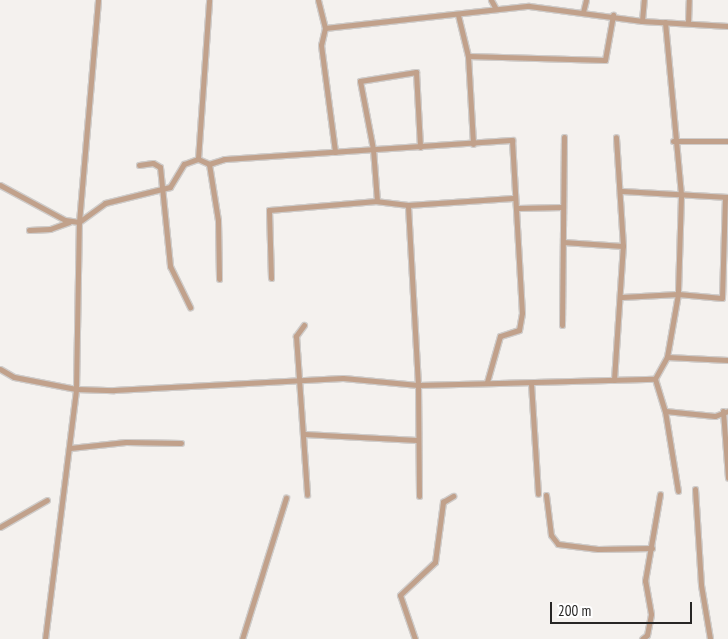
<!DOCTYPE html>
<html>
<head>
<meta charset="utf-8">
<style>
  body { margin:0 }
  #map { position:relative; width:728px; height:639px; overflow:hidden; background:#f4f1ee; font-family:"PT Sans Narrow",sans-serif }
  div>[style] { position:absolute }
  .roads { filter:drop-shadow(1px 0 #cfccca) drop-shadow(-1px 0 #cfccca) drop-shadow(0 1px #cfccca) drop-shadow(0 -1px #cfccca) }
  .minor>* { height:5px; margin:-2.5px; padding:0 2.5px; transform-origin:2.5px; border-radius:2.5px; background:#c1a18b }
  span { translate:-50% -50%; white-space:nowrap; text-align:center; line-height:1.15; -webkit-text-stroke:5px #fff; paint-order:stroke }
  .scale { position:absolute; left:550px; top:602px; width:142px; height:22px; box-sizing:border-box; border:2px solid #272625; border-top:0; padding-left:6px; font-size:15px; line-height:18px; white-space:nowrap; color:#272625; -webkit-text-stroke:4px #fff; paint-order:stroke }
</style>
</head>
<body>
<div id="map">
  <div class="roads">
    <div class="minor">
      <div style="left:318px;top:0;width:29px;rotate:76deg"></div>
      <div style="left:325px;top:28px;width:17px;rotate:103deg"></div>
      <div style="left:321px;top:45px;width:108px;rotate:82.5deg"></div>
      <div style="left:491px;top:0;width:10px;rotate:61deg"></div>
      <div style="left:583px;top:12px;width:12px;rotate:-76deg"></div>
      <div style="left:458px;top:15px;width:42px;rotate:76.3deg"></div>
      <div style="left:468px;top:56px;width:88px;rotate:86.7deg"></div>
      <div style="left:642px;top:21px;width:21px;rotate:-85deg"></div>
      <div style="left:665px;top:22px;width:175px;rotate:84.7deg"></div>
      <div style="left:681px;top:196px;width:98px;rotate:91.8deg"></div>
      <div style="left:678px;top:294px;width:64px;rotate:99.9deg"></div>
      <div style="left:667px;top:357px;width:25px;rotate:119deg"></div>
      <div style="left:655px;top:379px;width:34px;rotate:73deg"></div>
      <div style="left:665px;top:411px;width:81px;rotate:80.8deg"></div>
      <div style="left:688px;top:23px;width:23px;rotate:-88deg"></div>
      <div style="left:325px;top:28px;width:205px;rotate:-6.2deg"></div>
      <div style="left:529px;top:6px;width:114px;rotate:7.6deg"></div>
      <div style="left:642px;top:21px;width:86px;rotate:3.3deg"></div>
      <div style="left:468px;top:56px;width:137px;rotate:1.7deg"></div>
      <div style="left:605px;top:60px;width:46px;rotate:-79.9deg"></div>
      <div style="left:673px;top:141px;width:55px"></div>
      <div style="left:198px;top:159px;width:159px;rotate:-86deg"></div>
      <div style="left:209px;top:164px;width:57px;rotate:80.9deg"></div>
      <div style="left:218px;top:220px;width:59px;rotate:89deg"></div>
      <div style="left:139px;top:165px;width:14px;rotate:-8deg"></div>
      <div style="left:153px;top:163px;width:8px;rotate:30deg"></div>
      <div style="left:160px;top:167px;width:100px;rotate:84.2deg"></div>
      <div style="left:170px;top:266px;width:46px;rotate:64deg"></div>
      <div style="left:0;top:185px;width:74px;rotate:28.3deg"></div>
      <div style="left:65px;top:220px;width:14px;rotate:8deg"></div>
      <div style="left:79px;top:222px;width:32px;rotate:-36deg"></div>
      <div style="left:105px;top:203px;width:67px;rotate:-13.8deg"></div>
      <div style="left:170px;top:187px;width:27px;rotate:-59deg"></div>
      <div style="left:184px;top:164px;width:15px;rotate:-20deg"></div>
      <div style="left:198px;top:159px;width:12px;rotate:24deg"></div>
      <div style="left:209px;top:164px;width:16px;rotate:-18deg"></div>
      <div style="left:224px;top:159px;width:289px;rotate:-3.8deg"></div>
      <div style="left:512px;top:140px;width:173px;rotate:86.7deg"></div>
      <div style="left:522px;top:313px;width:17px;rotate:100deg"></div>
      <div style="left:519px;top:330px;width:20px;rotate:162deg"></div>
      <div style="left:500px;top:336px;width:48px;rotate:105.8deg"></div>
      <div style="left:622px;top:191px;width:106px;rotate:3.2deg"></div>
      <div style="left:408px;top:205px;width:105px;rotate:-3.8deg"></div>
      <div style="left:518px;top:208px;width:45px;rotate:-1.3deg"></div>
      <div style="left:29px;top:230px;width:21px;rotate:-3deg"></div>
      <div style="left:50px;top:229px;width:20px;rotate:-20deg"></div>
      <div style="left:563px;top:242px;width:60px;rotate:3.8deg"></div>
      <div style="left:271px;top:278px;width:68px;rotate:-91.7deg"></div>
      <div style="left:269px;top:210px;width:108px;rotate:-4.8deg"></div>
      <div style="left:622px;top:297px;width:56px;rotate:-3.1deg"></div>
      <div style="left:678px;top:294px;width:44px;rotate:5.2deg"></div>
      <div style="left:722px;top:298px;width:101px;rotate:-88.3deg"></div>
      <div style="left:304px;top:325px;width:14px;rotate:126deg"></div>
      <div style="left:296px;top:336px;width:159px;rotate:86deg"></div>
      <div style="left:562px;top:325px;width:188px;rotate:-89.4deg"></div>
      <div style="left:667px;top:357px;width:61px;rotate:2.8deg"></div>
      <div style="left:0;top:369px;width:16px;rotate:30deg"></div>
      <div style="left:14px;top:377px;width:63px;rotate:11deg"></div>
      <div style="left:76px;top:389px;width:38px;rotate:2deg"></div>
      <div style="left:114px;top:390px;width:229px;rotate:-3deg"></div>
      <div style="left:343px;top:378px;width:75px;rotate:5.3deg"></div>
      <div style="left:418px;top:385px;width:237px;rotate:-1.5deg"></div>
      <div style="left:614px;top:380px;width:134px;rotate:-86.2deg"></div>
      <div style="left:623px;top:246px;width:109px;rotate:-93.7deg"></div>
      <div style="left:531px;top:383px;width:111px;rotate:86.4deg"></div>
      <div style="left:665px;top:411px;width:50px;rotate:5.7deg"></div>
      <div style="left:715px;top:416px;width:14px;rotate:-21deg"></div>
      <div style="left:723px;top:411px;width:67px;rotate:85.7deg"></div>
      <div style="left:304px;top:434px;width:113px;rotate:3deg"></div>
      <div style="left:70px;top:448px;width:56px;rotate:-6.1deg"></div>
      <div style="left:126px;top:442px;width:55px;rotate:1deg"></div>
      <div style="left:695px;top:489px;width:96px;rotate:86.4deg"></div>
      <div style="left:701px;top:585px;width:55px;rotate:80.5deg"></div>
      <div style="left:546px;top:495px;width:40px;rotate:82.9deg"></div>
      <div style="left:551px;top:535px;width:11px;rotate:52deg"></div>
      <div style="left:558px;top:544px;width:40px;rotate:7.1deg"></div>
      <div style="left:598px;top:549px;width:54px;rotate:-1.1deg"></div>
      <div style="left:419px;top:496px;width:111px;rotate:-90.5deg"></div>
      <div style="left:418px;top:385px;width:180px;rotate:-93.2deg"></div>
      <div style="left:408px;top:205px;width:31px;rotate:-173deg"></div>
      <div style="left:377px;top:201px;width:52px;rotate:-94.4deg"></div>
      <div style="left:373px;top:149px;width:69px;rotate:-100.8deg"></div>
      <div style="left:360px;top:81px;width:57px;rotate:-9.1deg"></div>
      <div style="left:416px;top:72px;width:75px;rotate:86.9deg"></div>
      <div style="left:0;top:527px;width:54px;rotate:-29.9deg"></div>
      <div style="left:45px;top:639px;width:252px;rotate:-82.9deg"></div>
      <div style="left:76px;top:389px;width:167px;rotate:-89deg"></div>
      <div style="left:79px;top:222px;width:223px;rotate:-85.1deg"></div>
      <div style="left:242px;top:639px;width:148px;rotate:-72.7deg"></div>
      <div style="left:415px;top:639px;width:46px;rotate:-108.8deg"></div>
      <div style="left:400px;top:595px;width:48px;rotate:-43.3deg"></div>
      <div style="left:435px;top:562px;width:61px;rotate:-82.4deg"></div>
      <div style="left:443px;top:502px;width:12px;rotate:-31deg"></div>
      <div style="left:642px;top:639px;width:6px;rotate:-39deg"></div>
      <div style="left:647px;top:635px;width:21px;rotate:-79deg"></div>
      <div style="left:651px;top:614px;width:34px;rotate:-100deg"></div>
      <div style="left:645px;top:581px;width:88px;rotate:-80.2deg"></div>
    </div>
  </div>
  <div class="scale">200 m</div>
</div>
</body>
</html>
